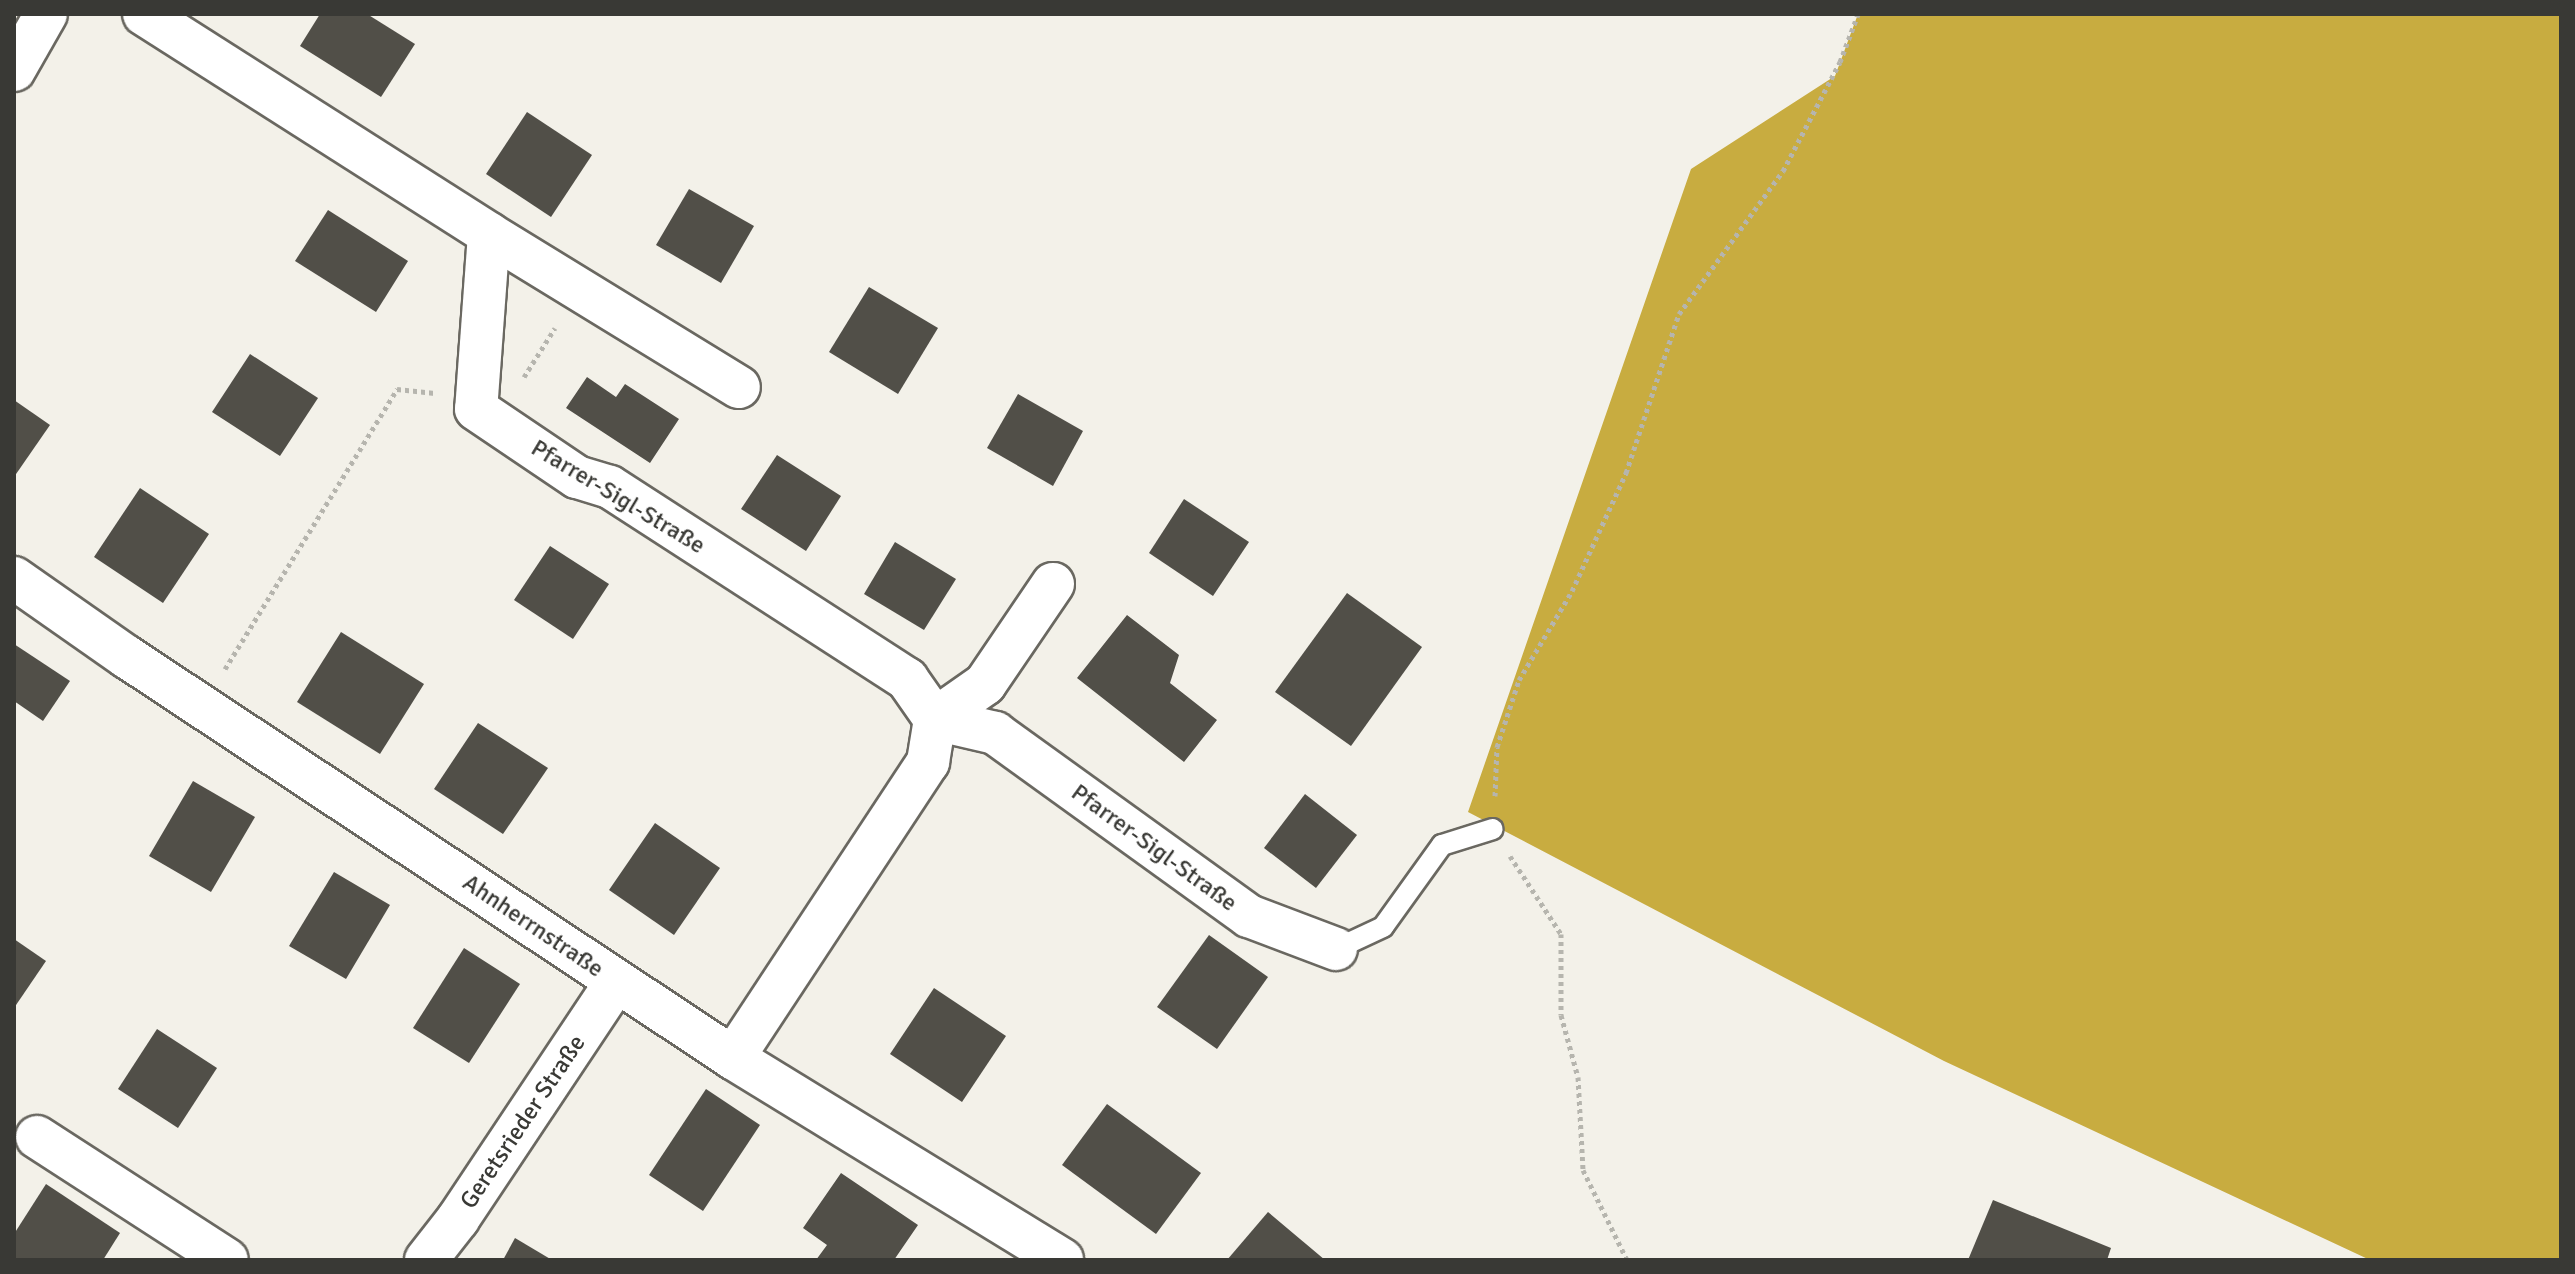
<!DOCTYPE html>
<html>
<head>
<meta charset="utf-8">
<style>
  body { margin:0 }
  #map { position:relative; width:2575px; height:1274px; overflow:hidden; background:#f3f1e9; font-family:Signika,sans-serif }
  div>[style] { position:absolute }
  .forest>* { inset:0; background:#c8ac40 }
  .building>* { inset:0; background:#514f48 }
  .path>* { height:5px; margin-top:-2.5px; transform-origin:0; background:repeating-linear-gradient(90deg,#b6b5ae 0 4px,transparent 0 8px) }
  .roads { filter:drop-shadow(2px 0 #6a6861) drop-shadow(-2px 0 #6a6861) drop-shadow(0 2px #6a6861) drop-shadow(0 -2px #6a6861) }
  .service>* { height:20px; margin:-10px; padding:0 10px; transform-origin:10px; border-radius:10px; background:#fff }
  .minor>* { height:42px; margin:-21px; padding:0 21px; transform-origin:21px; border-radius:21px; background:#fff }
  span { translate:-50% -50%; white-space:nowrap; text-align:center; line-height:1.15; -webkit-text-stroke:8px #fff; paint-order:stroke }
  .street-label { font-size:24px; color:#393935 }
  .frame { position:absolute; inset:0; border:16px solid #393935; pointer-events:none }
</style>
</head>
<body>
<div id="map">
  <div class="forest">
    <div style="clip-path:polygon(1858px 14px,2561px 14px,2561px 1260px,2370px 1260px,1944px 1061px,1468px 812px,1691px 169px,1835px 76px)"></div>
  </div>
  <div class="building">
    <div style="clip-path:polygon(320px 14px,367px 14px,415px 44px,381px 97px,300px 46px)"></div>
    <div style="clip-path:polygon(527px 112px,592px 155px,551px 217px,486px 174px)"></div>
    <div style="clip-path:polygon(689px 189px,754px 226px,721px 283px,656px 245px)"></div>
    <div style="clip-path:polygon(328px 210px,408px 261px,376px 312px,295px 261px)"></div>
    <div style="clip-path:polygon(869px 287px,938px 328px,898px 394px,829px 352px)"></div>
    <div style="clip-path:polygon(250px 354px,318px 398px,280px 456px,212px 412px)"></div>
    <div style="clip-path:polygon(587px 377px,616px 397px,625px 384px,679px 419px,650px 463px,566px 408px)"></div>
    <div style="clip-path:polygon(1018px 394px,1083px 431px,1053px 486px,987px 448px)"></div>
    <div style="clip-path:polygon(14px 400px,50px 425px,14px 477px)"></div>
    <div style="clip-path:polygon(777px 455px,841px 496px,806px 551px,741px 509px)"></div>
    <div style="clip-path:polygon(140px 488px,209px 534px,163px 603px,94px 557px)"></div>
    <div style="clip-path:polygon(1184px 499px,1249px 542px,1213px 596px,1149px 553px)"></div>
    <div style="clip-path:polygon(895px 542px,956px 579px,924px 630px,864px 594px)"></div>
    <div style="clip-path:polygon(550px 546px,609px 584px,573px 639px,514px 600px)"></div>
    <div style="clip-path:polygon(1347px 593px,1422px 647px,1351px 746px,1275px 692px)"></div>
    <div style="clip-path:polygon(1127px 615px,1179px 655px,1170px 683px,1217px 720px,1184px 762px,1077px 678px)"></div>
    <div style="clip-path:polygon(341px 632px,424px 684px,380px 754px,297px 702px)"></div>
    <div style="clip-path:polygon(14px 644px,70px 681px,43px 721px,14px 701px)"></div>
    <div style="clip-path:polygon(478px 723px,548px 768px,503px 834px,434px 789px)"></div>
    <div style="clip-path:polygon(193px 781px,255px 817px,211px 892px,149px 856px)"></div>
    <div style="clip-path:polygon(1305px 794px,1357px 835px,1316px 888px,1264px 848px)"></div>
    <div style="clip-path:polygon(655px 823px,720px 868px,674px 935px,609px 890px)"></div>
    <div style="clip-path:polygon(334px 872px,390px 905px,346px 979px,289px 946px)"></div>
    <div style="clip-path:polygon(1209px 935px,1268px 977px,1217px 1049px,1157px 1007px)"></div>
    <div style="clip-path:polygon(14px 939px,46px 961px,14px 1008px)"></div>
    <div style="clip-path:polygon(464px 948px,520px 984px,469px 1063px,413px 1028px)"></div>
    <div style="clip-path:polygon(934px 988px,1006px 1036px,962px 1102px,890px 1054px)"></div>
    <div style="clip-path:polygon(157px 1029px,217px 1068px,178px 1128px,118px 1089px)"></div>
    <div style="clip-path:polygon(706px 1089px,760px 1125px,703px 1211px,649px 1175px)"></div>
    <div style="clip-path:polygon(1107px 1104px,1201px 1173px,1156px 1234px,1062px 1165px)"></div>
    <div style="clip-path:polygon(841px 1173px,918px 1225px,894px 1260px,816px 1260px,827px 1245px,803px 1228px)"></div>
    <div style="clip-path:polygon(46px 1184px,120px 1233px,103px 1260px,14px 1260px,14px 1234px)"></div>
    <div style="clip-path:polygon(1993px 1200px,2111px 1248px,2107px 1260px,1968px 1260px)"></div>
    <div style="clip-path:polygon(1268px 1212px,1325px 1260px,1227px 1260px)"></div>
    <div style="clip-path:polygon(515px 1238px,552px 1260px,503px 1260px)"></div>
  </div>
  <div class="path">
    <div style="left:524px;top:377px;width:58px;rotate:-57.7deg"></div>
    <div style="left:225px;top:669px;width:329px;rotate:-58.4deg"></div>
    <div style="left:397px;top:389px;width:38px;rotate:6deg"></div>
    <div style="left:1495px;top:796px;width:49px;rotate:-87.7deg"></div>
    <div style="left:1497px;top:747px;width:71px;rotate:-71.8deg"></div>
    <div style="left:1519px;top:680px;width:104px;rotate:-59.2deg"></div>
    <div style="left:1572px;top:591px;width:130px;rotate:-65.4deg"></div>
    <div style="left:1626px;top:473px;width:168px;rotate:-71.6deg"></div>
    <div style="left:1679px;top:314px;width:177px;rotate:-54deg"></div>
    <div style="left:1783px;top:171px;width:123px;rotate:-62.4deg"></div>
    <div style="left:1840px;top:62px;width:51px;rotate:-69.4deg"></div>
    <div style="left:1510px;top:856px;width:93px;rotate:56.8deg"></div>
    <div style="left:1561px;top:934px;width:81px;rotate:90deg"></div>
    <div style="left:1561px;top:1015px;width:64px;rotate:74.7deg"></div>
    <div style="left:1578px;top:1077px;width:93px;rotate:86.9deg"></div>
    <div style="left:1583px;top:1170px;width:100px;rotate:63.9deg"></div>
  </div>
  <div class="roads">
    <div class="service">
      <div style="left:1336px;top:949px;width:52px;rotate:-25.1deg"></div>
      <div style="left:1383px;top:927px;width:101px;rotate:-54.3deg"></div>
      <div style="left:1442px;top:845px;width:53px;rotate:-17.4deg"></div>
    </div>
    <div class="minor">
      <div style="left:144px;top:14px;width:409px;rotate:32.5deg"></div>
      <div style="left:489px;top:234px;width:175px;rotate:94.2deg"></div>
      <div style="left:476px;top:409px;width:122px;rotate:34deg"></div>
      <div style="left:577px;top:477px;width:34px;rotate:17deg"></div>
      <div style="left:610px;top:487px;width:354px;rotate:32.9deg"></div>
      <div style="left:907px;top:679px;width:49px;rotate:55deg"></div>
      <div style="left:935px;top:719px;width:44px;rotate:99.2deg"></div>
      <div style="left:928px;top:762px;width:354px;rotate:123.4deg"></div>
      <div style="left:14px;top:70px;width:64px;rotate:-60.3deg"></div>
      <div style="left:489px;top:234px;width:293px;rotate:31.5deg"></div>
      <div style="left:14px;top:578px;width:138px;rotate:35deg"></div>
      <div style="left:127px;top:657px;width:727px;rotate:33.49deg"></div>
      <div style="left:733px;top:1058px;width:386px;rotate:31.5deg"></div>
      <div style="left:935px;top:719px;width:62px;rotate:13.1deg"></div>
      <div style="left:995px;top:733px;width:313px;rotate:35.8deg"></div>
      <div style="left:1249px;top:916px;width:93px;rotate:20.8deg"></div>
      <div style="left:935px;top:719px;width:61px;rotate:-35deg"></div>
      <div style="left:985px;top:684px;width:121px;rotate:-55.8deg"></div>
      <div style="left:37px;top:1137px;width:226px;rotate:32.9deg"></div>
      <div style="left:426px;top:1260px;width:52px;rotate:-52deg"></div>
      <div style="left:458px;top:1219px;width:285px;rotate:-56.3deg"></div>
    </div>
  </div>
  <div class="street-label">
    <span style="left:618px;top:497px;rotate:31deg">Pfarrer-Sigl-Straße</span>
    <span style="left:1154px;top:848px;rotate:36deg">Pfarrer-Sigl-Straße</span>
    <span style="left:533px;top:926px;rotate:34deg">Ahnherrnstraße</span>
    <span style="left:523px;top:1122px;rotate:-56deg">Geretsrieder Straße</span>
  </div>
  <div class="frame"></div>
</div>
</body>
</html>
